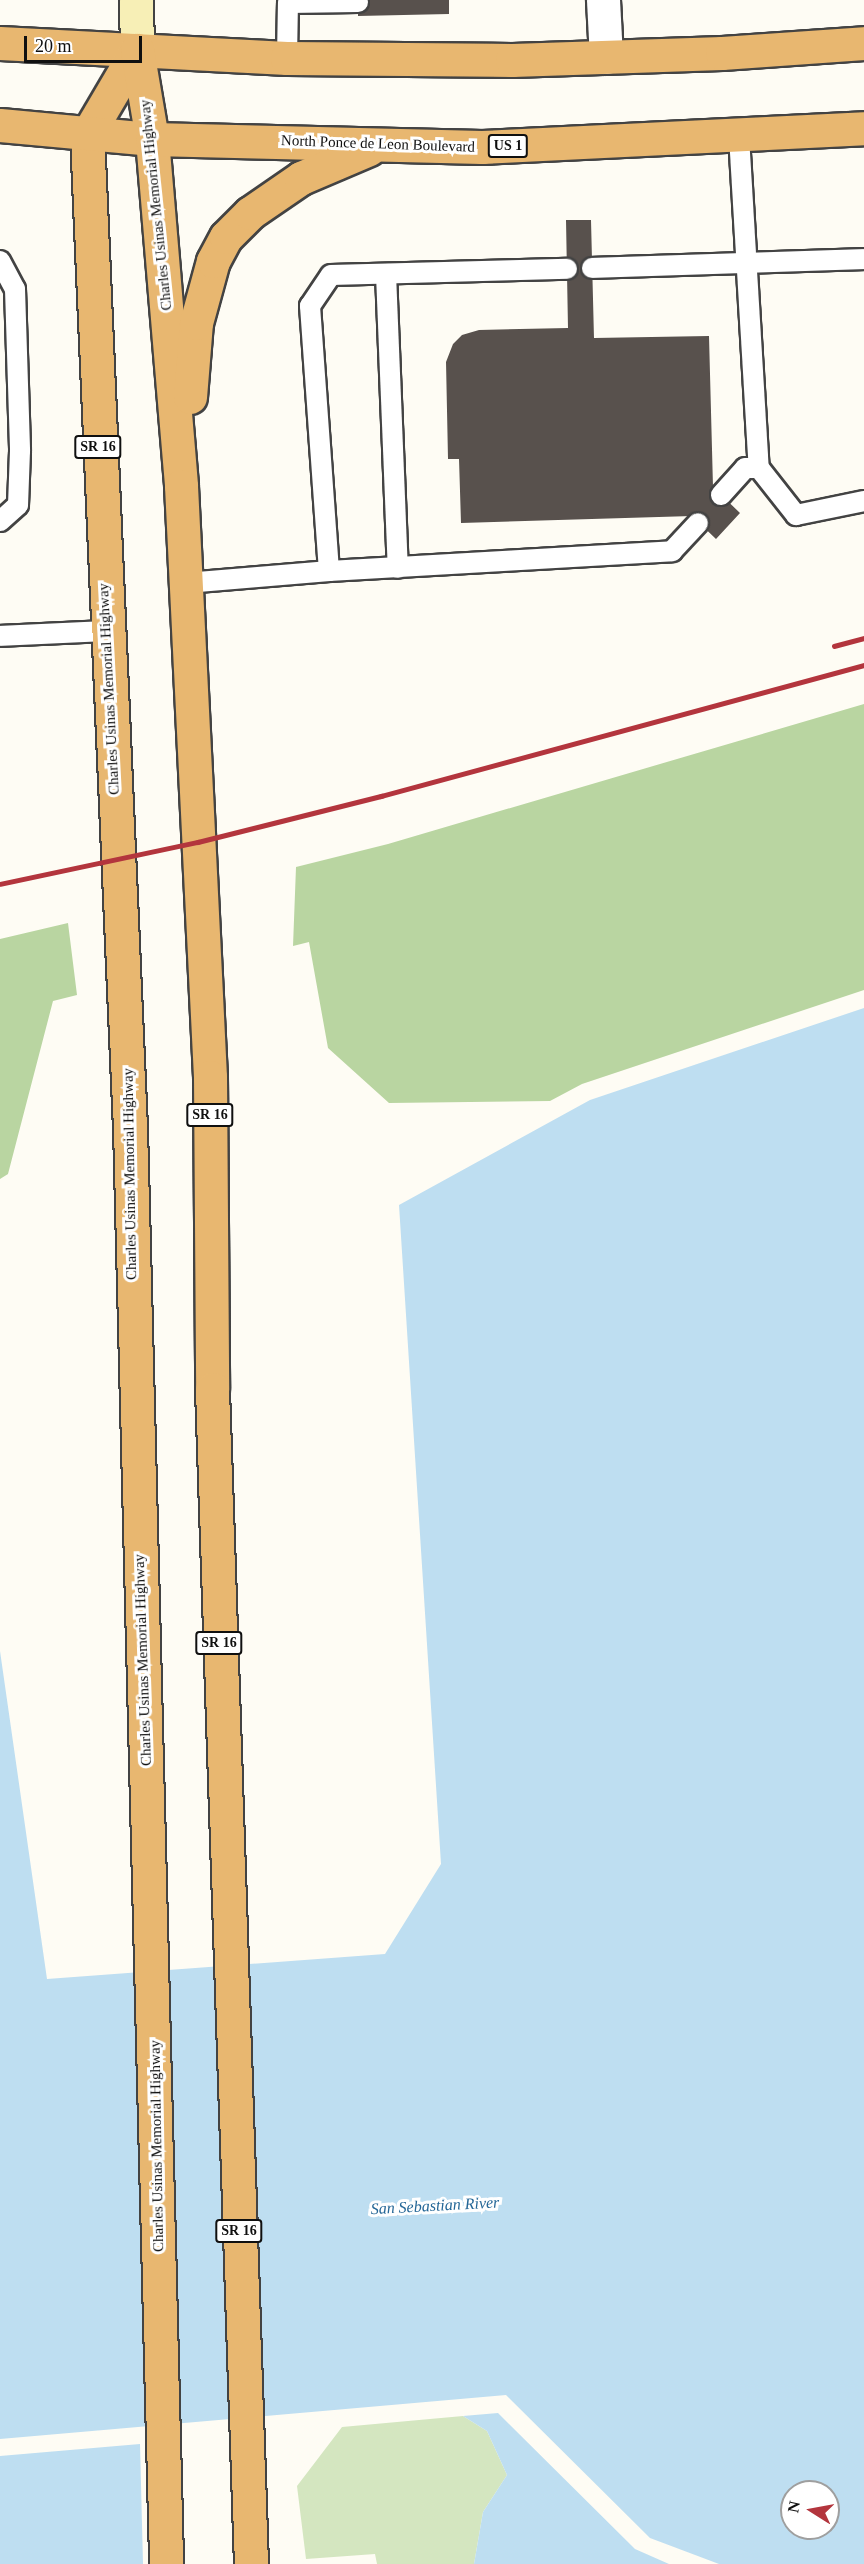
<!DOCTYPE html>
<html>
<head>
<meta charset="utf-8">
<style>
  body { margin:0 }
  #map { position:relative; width:864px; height:2564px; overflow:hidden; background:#fefcf4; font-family:Georgia,serif }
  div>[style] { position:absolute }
  .green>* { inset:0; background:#d4e6c0 }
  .forest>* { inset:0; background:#b9d5a1 }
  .water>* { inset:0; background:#bedef1 }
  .building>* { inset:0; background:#58514d }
  .roads { filter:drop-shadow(2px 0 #434343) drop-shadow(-2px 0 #434343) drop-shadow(0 2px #434343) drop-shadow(0 -2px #434343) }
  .service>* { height:20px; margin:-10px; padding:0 10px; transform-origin:10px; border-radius:10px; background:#fff }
  .minor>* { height:33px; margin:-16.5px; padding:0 16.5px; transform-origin:16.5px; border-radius:16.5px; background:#fff }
  .secondary>* { height:33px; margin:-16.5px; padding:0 16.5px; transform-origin:16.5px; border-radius:16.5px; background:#f7efb6 }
  .trunk>* { height:33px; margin:-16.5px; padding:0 16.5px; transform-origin:16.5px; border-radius:16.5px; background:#e8b770 }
  .rail>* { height:4.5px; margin:-2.25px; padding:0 2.25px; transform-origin:2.25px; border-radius:2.25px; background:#b3353d }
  span { translate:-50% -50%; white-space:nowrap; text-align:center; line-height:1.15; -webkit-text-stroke:6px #fff; paint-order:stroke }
  .shield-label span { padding:2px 4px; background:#fff; border:2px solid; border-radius:4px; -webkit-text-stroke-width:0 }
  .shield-label { font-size:14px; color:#101010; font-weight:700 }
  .street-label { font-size:15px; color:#101010 }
  .water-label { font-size:16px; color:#256797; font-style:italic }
  .north { position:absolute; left:780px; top:2480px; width:60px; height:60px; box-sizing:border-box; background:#fff; border:2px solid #9f9f9f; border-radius:50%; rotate:281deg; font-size:16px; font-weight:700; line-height:24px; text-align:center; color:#101010 }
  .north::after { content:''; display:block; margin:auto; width:21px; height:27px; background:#b3353d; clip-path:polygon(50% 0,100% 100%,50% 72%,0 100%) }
  .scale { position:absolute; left:24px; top:36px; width:118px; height:27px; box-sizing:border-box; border:3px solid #101010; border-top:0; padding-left:8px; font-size:18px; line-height:21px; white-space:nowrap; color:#101010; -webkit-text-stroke:4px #fff; paint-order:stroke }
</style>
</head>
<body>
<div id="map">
  <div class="green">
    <div style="clip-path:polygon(463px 2416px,487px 2431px,507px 2475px,483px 2512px,474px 2564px,377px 2564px,375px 2554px,306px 2559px,297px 2486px,342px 2427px)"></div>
  </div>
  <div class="forest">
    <div style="clip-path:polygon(864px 704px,864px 990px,582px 1084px,550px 1101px,389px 1103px,328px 1048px,309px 942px,293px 946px,296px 867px,388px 844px)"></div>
    <div style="clip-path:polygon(68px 923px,77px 995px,53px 1001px,8px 1174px,0 1179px,0 939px)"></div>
  </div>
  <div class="water">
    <div style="clip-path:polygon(evenodd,864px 1008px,864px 2564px,719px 2564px,650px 2538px,506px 2395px,0 2439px,0 1651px,47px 1979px,385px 1954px,441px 1864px,399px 1205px,590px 1100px,864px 1008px,792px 2492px,828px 2492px,828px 2528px,792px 2528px,792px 2492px)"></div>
    <div style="clip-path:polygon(498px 2413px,635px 2549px,669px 2564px,474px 2564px,483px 2512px,507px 2475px,487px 2431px,463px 2416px)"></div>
    <div style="clip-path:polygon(140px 2444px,143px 2564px,0 2564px,0 2456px)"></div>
  </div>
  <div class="building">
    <div style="clip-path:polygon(358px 0,449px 0,449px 14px,358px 16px)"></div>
    <div style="clip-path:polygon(566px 220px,591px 220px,594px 338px,709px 336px,713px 487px,740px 513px,716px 539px,692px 516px,461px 523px,459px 459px,448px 459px,446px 362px,453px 344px,462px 335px,479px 330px,568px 328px)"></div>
  </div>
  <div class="roads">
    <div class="service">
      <div style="left:287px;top:58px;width:55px;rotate:-89deg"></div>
      <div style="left:288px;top:3px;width:70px;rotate:-0.8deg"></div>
      <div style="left:739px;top:136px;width:333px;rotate:86.6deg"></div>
      <div style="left:759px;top:468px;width:60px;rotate:51.8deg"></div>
      <div style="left:796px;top:515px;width:69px;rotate:-11.6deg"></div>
      <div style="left:0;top:261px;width:32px;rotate:62deg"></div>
      <div style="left:15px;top:289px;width:162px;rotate:88.2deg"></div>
      <div style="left:20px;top:451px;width:54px;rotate:92.1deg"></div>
      <div style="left:18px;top:505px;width:24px;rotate:138deg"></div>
      <div style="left:592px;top:268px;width:272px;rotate:-1.9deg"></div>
      <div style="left:386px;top:274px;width:294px;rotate:87.7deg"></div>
      <div style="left:721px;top:495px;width:36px;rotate:-48deg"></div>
      <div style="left:745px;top:468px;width:14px"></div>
      <div style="left:329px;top:571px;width:344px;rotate:-3.3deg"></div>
      <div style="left:672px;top:551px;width:38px;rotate:-47deg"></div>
      <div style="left:186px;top:583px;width:144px;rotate:-4.8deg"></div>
      <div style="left:329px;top:571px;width:266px;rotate:-94.1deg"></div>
      <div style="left:310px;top:306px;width:37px;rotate:-56deg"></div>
      <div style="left:331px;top:275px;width:236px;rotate:-1.5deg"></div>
      <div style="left:0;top:636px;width:107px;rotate:-2.7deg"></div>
    </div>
    <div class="minor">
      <div style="left:603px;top:0;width:57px;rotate:87deg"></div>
    </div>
    <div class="secondary">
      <div style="left:136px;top:0;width:50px;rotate:88.9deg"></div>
    </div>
    <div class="trunk">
      <div style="left:0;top:43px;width:287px;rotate:3deg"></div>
      <div style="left:287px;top:58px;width:225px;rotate:0.5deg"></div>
      <div style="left:512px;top:60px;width:210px;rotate:-1.9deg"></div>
      <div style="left:722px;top:53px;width:142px;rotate:-4deg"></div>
      <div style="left:137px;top:50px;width:99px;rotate:120.5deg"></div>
      <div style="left:87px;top:135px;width:993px;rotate:87.52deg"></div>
      <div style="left:130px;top:1127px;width:1437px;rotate:88.56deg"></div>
      <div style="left:137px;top:50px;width:90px;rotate:80.4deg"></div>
      <div style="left:152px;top:139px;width:348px;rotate:85.2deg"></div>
      <div style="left:181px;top:486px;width:592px;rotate:87.19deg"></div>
      <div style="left:210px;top:1077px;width:312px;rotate:89.6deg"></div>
      <div style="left:212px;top:1389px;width:1176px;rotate:88.1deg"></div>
      <div style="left:0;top:125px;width:153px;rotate:5.3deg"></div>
      <div style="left:152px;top:139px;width:330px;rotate:1.4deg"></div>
      <div style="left:482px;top:147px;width:382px;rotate:-2.8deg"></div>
      <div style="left:190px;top:397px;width:74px;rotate:-85.4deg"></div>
      <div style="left:196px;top:323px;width:64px;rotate:-74.7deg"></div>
      <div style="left:213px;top:261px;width:27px;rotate:-62deg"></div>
      <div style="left:226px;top:237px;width:34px;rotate:-45deg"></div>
      <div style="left:250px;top:213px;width:62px;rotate:-34.5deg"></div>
      <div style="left:301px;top:178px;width:74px;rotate:-23.1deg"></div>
    </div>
  </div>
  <div class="rail">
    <div style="left:834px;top:646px;width:31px;rotate:-15deg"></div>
    <div style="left:0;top:884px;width:202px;rotate:-12deg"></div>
    <div style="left:198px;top:842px;width:189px;rotate:-14.1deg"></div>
    <div style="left:381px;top:796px;width:500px;rotate:-15.17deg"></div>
  </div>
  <div class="shield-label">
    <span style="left:508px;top:146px">US 1</span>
    <span style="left:98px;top:447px">SR 16</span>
    <span style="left:210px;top:1115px">SR 16</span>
    <span style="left:219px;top:1643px">SR 16</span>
    <span style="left:239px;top:2231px">SR 16</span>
  </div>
  <div class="street-label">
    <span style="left:378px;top:144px;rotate:2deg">North Ponce de Leon Boulevard</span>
    <span style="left:156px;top:205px;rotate:-96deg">Charles Usinas Memorial Highway</span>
    <span style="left:109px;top:689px;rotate:-93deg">Charles Usinas Memorial Highway</span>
    <span style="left:130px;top:1174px;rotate:-91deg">Charles Usinas Memorial Highway</span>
    <span style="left:143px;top:1660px;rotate:-92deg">Charles Usinas Memorial Highway</span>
    <span style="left:157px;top:2146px;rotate:-91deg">Charles Usinas Memorial Highway</span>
  </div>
  <div class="water-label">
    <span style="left:435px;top:2206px;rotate:-3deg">San Sebastian River</span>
  </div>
  <div class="north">N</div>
  <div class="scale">20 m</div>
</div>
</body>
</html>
